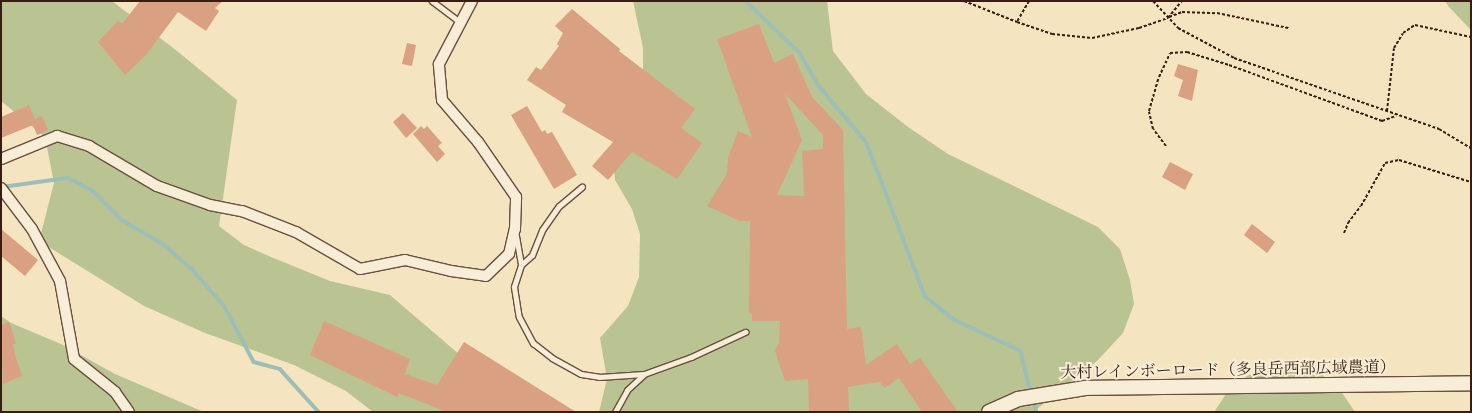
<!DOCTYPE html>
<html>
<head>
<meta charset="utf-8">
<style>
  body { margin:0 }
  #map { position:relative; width:1472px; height:413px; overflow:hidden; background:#f5e4c0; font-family:"IM FELL English","Noto Serif JP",serif }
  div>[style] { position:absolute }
  .green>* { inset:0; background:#bac493 }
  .stream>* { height:3.5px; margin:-1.75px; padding:0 1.75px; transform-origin:1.75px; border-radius:1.75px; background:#9dbeb7 }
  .building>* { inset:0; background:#d9a081 }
  .path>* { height:2px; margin-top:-1px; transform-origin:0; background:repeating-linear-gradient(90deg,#391d13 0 3px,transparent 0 5px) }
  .roads { filter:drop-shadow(1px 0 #684f3e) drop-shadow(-1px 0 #684f3e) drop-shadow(0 1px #684f3e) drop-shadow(0 -1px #684f3e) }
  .lane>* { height:5px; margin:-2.5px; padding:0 2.5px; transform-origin:2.5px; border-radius:2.5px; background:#f8edd6 }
  .street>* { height:10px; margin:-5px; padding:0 5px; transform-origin:5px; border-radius:5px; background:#f8edd6 }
  .secondary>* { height:14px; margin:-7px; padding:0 7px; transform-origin:7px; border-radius:7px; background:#f8edd6 }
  span { translate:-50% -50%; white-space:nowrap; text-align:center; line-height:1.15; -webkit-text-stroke:4px #f8edd6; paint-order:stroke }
  .street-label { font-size:16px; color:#391d13 }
  .frame { position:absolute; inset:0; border:2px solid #391d13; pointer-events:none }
</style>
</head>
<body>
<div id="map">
  <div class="green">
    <div style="clip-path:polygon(1px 1px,112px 1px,177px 51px,237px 100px,219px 226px,244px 245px,271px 257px,330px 281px,390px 295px,474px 367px,533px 412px,373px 412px,346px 391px,294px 365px,205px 333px,144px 306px,39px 241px,54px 183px,45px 137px,1px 101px)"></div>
    <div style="clip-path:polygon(633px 1px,827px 1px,833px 51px,866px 94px,908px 127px,948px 154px,1098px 227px,1120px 249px,1130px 280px,1134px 304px,1123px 333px,1097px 361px,1033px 412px,599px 412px,607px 379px,600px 338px,628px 306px,639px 277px,640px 234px,632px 209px,615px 180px,613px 157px,643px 94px,643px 48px)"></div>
    <div style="clip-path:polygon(1445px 1px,1471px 1px,1471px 30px,1449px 7px)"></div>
    <div style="clip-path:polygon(1px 316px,11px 323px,61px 344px,115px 374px,204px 412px,1px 412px)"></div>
    <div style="clip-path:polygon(1293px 366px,1321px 374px,1338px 387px,1355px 412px,1214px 412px,1226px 394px,1247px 376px,1268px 368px)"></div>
  </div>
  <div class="stream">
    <div style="left:746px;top:1px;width:75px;rotate:43.9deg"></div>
    <div style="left:800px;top:53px;width:38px;rotate:60deg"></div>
    <div style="left:819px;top:86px;width:75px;rotate:49.9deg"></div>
    <div style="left:867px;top:143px;width:164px;rotate:69.2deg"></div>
    <div style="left:925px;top:296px;width:36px;rotate:39deg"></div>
    <div style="left:953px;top:319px;width:75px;rotate:25.2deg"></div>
    <div style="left:1021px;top:351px;width:44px;rotate:76.9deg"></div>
    <div style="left:2px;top:187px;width:67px;rotate:-7.8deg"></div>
    <div style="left:68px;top:178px;width:28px;rotate:27deg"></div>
    <div style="left:93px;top:191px;width:41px;rotate:45deg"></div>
    <div style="left:122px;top:220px;width:48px;rotate:30.3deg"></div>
    <div style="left:163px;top:244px;width:38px;rotate:41deg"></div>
    <div style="left:192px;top:269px;width:50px;rotate:49deg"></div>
    <div style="left:225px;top:307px;width:62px;rotate:62.2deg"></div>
    <div style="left:254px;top:362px;width:27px;rotate:15deg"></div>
    <div style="left:280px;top:369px;width:58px;rotate:47.8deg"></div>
    <div style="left:1033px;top:400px;width:13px;rotate:72deg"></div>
  </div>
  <div class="building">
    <div style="clip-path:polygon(140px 1px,223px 1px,215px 8px,219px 11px,206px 31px,178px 12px,146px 55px,125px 75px,98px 42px,118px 21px,122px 24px)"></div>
    <div style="clip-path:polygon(572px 9px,620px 49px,619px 51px,695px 109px,681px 128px,702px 143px,677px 179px,632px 152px,608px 180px,592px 166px,613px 142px,562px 112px,566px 105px,527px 80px,536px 67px,541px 70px,559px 46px,557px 44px,563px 33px,555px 26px)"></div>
    <div style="clip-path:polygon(evenodd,759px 24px,774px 63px,793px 54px,812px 97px,843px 130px,847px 329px,861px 327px,866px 365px,897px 344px,910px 364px,920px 358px,958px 412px,922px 412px,899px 378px,884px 388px,880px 382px,848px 387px,849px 412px,809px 412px,808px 379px,785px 381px,775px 351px,779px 343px,780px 321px,752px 321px,752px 314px,749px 314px,750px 221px,740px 221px,707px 206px,727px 174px,728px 158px,738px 131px,752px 137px,717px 39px,759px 24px,785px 94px,823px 135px,823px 149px,802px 151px,804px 196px,777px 195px,802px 140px,785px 94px)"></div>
    <div style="clip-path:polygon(407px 43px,416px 45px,412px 66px,402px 64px)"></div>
    <div style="clip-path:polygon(1178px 64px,1198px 70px,1192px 101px,1178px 96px,1183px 80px,1174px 76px)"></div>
    <div style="clip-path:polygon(29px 105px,35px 119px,42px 116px,48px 130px,37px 135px,33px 125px,1px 138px,1px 117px)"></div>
    <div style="clip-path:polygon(527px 106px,542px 132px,545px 130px,547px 134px,552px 132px,577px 175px,554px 189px,511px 115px)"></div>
    <div style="clip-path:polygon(403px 113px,417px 128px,406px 138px,393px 122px)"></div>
    <div style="clip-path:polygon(421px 126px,424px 129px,427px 126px,442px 143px,438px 146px,445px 154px,437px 162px,413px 134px)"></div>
    <div style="clip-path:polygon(1170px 162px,1193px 174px,1185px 190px,1162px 177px)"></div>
    <div style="clip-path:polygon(1252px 224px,1275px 242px,1267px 253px,1244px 235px)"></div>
    <div style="clip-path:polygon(1px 229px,38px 260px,25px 276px,1px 256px)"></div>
    <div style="clip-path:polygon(324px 321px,410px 359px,405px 374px,437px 385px,464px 342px,576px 412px,447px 412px,399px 393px,397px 397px,310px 355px)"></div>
    <div style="clip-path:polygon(9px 322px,16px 343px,13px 345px,15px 355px,22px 376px,3px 384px,1px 325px)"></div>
  </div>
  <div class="path">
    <div style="left:964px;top:1px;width:57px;rotate:21.6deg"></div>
    <div style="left:1029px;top:1px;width:24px;rotate:120deg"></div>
    <div style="left:1017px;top:22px;width:37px;rotate:19deg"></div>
    <div style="left:1052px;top:34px;width:40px;rotate:5.7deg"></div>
    <div style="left:1092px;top:38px;width:48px;rotate:-12deg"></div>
    <div style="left:1139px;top:28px;width:31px;rotate:-19deg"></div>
    <div style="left:1168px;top:18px;width:22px;rotate:-51deg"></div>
    <div style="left:1153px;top:1px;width:37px;rotate:47deg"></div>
    <div style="left:1178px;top:28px;width:64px;rotate:28.2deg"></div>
    <div style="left:1234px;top:58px;width:217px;rotate:19.1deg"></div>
    <div style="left:1439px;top:129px;width:37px;rotate:31deg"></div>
    <div style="left:1169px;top:17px;width:14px;rotate:-21deg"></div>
    <div style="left:1182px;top:12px;width:35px;rotate:2deg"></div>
    <div style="left:1217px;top:13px;width:73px;rotate:11.9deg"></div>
    <div style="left:1387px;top:111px;width:63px;rotate:-83.7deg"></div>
    <div style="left:1394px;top:48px;width:17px;rotate:-59deg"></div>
    <div style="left:1403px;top:33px;width:14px;rotate:-34deg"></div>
    <div style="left:1415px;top:25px;width:57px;rotate:12.1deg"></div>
    <div style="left:1166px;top:146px;width:21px;rotate:-127deg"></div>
    <div style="left:1153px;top:129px;width:18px;rotate:-103deg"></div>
    <div style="left:1149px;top:111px;width:35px;rotate:-74deg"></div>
    <div style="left:1159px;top:77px;width:26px;rotate:-65deg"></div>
    <div style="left:1170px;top:53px;width:17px;rotate:-3deg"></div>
    <div style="left:1187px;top:52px;width:44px;rotate:17.2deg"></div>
    <div style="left:1229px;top:65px;width:163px;rotate:20.1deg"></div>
    <div style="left:1382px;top:121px;width:15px;rotate:-20deg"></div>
    <div style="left:1344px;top:233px;width:11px;rotate:-68deg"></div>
    <div style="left:1348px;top:223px;width:21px;rotate:-53deg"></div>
    <div style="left:1361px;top:206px;width:49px;rotate:-60.8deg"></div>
    <div style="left:1385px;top:163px;width:14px;rotate:-12deg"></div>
    <div style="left:1399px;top:160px;width:75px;rotate:17deg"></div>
  </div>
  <div class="roads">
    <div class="lane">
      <div style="left:432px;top:1px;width:36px;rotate:37deg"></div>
      <div style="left:516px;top:236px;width:29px;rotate:80deg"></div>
      <div style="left:521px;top:265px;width:23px;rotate:108deg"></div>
      <div style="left:514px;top:287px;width:30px;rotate:81deg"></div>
      <div style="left:519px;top:317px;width:30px;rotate:62deg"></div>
      <div style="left:533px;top:343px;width:24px;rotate:38deg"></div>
      <div style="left:552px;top:358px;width:33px;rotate:29deg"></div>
      <div style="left:581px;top:374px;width:18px;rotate:9deg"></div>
      <div style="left:599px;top:377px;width:45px;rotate:-3.8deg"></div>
      <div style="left:644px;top:374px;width:50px;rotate:-19.9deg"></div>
      <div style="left:691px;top:357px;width:60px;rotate:-24.8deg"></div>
      <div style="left:521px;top:265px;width:15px;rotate:-42deg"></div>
      <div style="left:532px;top:255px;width:27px;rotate:-68deg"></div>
      <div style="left:542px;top:230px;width:29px;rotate:-55deg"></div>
      <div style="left:559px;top:206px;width:30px;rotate:-40deg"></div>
      <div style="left:615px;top:412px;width:25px;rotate:-61deg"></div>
      <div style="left:627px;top:390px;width:23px;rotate:-43deg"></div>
    </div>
    <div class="street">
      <div style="left:1px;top:159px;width:61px;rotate:-22.3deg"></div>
      <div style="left:57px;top:136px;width:34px;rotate:17deg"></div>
      <div style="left:89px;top:146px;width:79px;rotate:30.5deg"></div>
      <div style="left:157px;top:186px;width:56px;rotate:19.7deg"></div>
      <div style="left:210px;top:205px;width:33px;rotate:11deg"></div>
      <div style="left:242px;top:211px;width:58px;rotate:21.3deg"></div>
      <div style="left:296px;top:232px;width:74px;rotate:30deg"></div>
      <div style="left:360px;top:269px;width:46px;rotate:-11.3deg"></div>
      <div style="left:405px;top:260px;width:47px;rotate:13.4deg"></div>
      <div style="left:451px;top:271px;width:35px;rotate:8deg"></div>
      <div style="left:486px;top:276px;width:32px;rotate:-44deg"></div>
      <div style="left:509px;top:254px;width:26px;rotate:-77deg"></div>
      <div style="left:515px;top:229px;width:32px;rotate:-88deg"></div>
      <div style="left:516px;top:197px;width:67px;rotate:-124.6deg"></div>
      <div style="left:478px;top:142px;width:55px;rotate:-130.6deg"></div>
      <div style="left:442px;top:100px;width:36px;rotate:-95deg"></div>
      <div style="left:439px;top:64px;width:71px;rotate:-62.4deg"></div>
      <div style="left:1px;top:188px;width:51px;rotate:52.9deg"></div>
      <div style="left:32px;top:229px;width:59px;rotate:61.7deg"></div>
      <div style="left:60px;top:281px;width:79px;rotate:79.8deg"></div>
      <div style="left:74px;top:359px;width:53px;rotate:38.8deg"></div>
      <div style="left:115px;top:392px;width:24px;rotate:55deg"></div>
    </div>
    <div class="secondary">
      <div style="left:989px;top:412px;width:32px;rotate:-24deg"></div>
      <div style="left:1018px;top:399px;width:68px;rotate:-9.3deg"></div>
      <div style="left:1085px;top:388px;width:386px;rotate:-0.7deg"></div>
    </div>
  </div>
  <div class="street-label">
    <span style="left:1228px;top:371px;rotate:-1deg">大村レインボーロード（多良岳西部広域農道）</span>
  </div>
  <div class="frame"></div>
</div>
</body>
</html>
